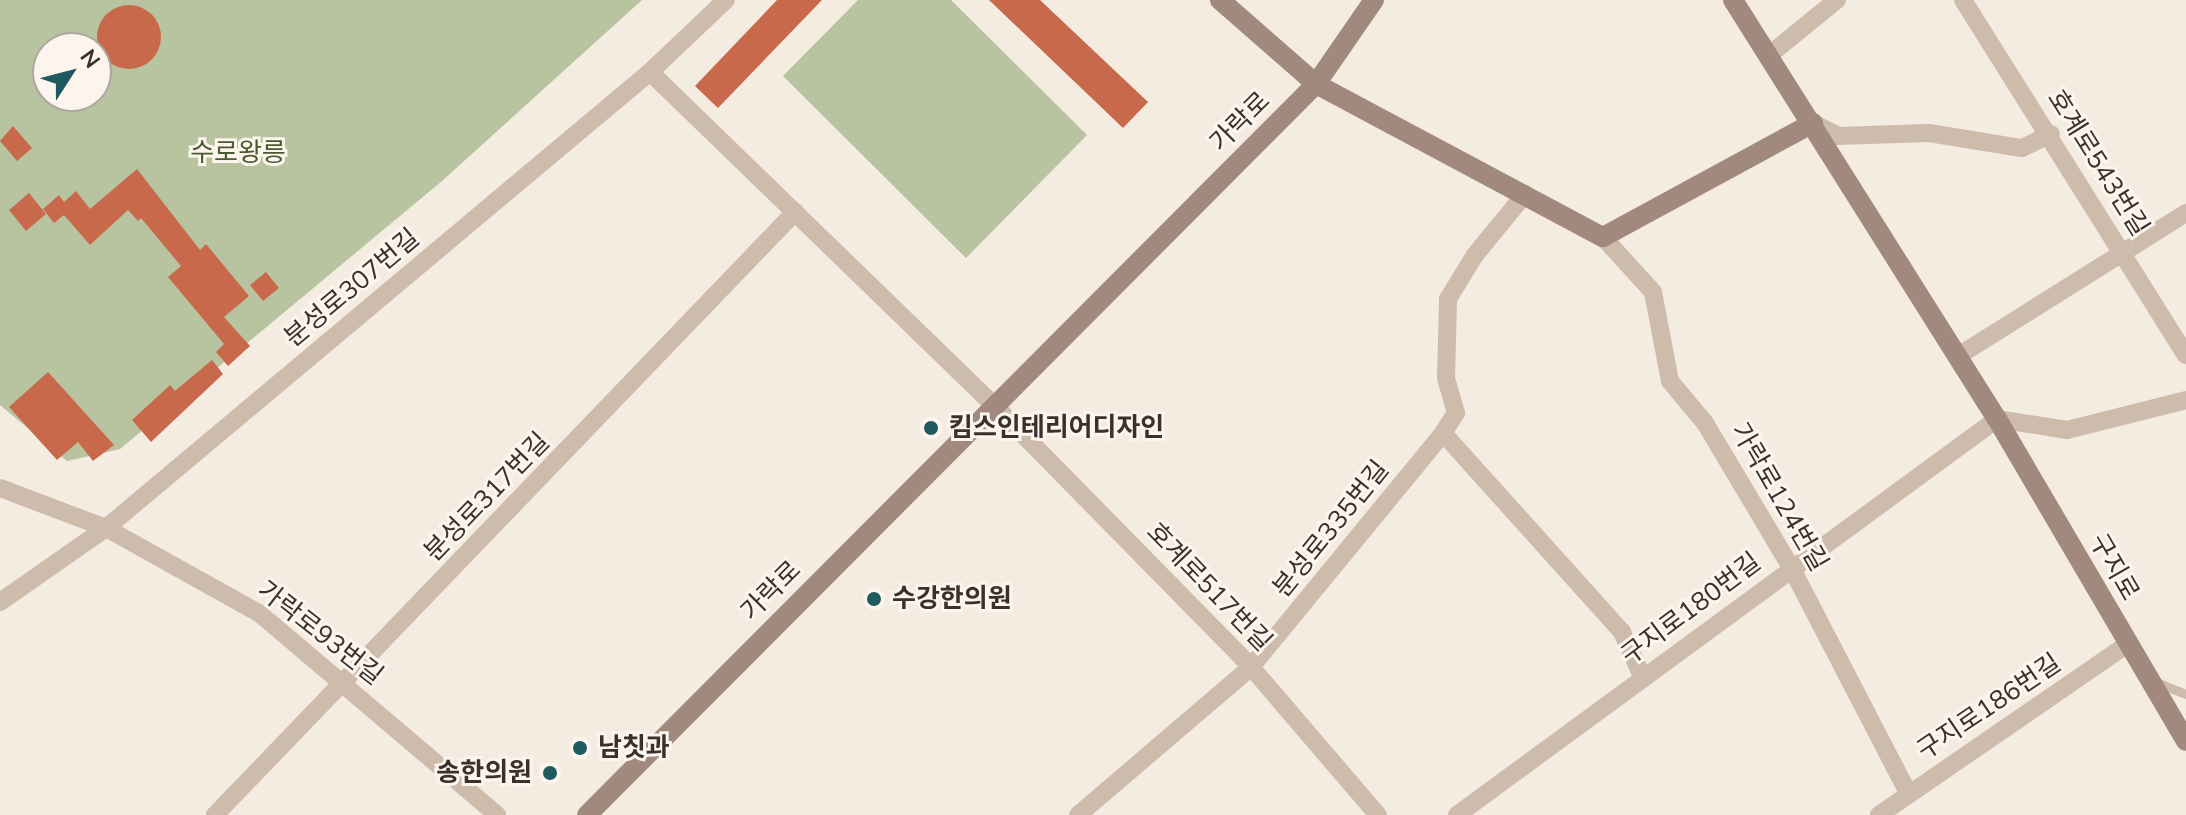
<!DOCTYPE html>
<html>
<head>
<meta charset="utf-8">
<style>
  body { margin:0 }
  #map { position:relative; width:2186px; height:815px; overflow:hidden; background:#f4ebe1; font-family:"Nunito Sans","Noto Sans KR",sans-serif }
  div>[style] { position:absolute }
  .green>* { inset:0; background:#b8c4a0 }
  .building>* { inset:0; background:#c8694b }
  .round { border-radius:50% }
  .lane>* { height:9px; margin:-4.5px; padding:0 4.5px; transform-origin:4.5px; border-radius:4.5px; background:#cdbbac }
  .street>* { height:18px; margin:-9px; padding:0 9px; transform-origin:9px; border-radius:9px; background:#cdbbac }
  .secondary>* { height:20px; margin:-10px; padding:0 10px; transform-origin:10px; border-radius:10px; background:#a18a7d }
  .dots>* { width:22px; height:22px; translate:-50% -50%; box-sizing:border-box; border:4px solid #fbf5ee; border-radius:50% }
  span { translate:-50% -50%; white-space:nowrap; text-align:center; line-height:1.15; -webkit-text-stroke:6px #fbf5ee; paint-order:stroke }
  .street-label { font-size:26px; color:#3b302b }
  .park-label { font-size:26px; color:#4a5a2e }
  .poi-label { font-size:26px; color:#3b302b; font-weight:700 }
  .left { translate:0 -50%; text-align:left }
  .right { translate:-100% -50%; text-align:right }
  .north { position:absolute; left:32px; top:32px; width:80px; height:80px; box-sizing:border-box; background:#fbf5ee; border:2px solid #aea6a0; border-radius:50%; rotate:54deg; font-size:22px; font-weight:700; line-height:32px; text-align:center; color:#3b302b }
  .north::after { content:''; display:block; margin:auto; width:28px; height:36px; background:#1f5a5e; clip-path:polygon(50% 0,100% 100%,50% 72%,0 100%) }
</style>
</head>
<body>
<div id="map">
  <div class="green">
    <div style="clip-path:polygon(evenodd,0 0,642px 0,442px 181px,120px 449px,67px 461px,0 405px,0 0,48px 48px,96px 48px,96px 96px,48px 96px,48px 48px)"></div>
    <div style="clip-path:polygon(858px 0,951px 0,1087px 135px,966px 258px,783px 76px)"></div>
  </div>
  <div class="building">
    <div style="clip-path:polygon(777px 0,822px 0,718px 108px,695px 86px)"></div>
    <div style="clip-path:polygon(989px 0,1040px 0,1148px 102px,1123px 128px)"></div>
    <div class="round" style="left:97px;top:5px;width:64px;height:64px"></div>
    <div style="clip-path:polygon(13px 126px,32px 148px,17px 161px,0 141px)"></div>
    <div style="clip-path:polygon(137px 169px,200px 250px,206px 244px,249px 296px,224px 317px,250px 346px,228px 366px,216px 352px,224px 344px,168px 277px,181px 266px,141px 218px,138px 221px,128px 210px,90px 245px,64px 215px,54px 223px,43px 209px,59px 195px,64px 202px,76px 191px,90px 209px)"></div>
    <div style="clip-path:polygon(29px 193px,46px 214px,26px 231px,9px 210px)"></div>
    <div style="clip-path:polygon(266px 272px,279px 288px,263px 301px,250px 285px)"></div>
    <div style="clip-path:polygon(212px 360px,223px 374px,151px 442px,132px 420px,170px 385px,175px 391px)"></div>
    <div style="clip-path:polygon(48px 372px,114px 445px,93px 461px,78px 442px,57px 460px,9px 407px)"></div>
  </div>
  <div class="lane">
    <div style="left:2156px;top:682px;width:32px;rotate:22deg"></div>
  </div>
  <div class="street">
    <div style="left:1963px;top:0;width:419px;rotate:57.9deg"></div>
    <div style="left:1768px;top:56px;width:89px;rotate:-39.1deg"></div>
    <div style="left:650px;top:72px;width:477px;rotate:44.1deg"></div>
    <div style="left:993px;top:404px;width:368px;rotate:45.5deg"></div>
    <div style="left:1251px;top:667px;width:195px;rotate:49.4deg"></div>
    <div style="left:1813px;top:123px;width:28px;rotate:27deg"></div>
    <div style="left:1838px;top:136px;width:91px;rotate:-1.9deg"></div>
    <div style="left:1929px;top:133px;width:94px;rotate:9.2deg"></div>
    <div style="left:2022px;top:148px;width:32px;rotate:-26deg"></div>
    <div style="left:1603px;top:237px;width:74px;rotate:47.7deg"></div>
    <div style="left:1653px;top:292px;width:91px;rotate:79.2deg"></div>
    <div style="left:1670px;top:381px;width:55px;rotate:50.2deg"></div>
    <div style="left:1705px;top:423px;width:168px;rotate:59.2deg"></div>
    <div style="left:1791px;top:567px;width:254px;rotate:62.6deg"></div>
    <div style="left:1958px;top:356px;width:269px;rotate:-32.1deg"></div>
    <div style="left:1443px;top:433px;width:268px;rotate:48deg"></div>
    <div style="left:1622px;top:632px;width:51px;rotate:65.5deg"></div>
    <div style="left:0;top:488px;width:113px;rotate:20.7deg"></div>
    <div style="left:106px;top:528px;width:175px;rotate:29.1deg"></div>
    <div style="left:259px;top:613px;width:312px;rotate:40.3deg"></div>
    <div style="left:0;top:602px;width:129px;rotate:-34.9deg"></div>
    <div style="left:106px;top:528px;width:710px;rotate:-39.97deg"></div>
    <div style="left:650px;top:72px;width:105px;rotate:-43.5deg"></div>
    <div style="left:215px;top:815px;width:837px;rotate:-46.11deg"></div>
    <div style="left:1078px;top:815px;width:228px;rotate:-40.5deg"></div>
    <div style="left:1251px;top:667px;width:303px;rotate:-50.6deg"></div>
    <div style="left:1443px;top:433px;width:24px;rotate:-57deg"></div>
    <div style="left:1456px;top:413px;width:36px;rotate:-106deg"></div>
    <div style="left:1446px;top:378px;width:79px;rotate:-88.5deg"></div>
    <div style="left:1448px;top:299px;width:52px;rotate:-58.5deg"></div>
    <div style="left:1475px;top:255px;width:79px;rotate:-50.7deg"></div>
    <div style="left:1457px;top:815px;width:670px;rotate:-36.25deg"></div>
    <div style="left:1997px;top:419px;width:71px;rotate:8.9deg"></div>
    <div style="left:2067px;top:430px;width:123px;rotate:-14.1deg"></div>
    <div style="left:1879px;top:815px;width:302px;rotate:-34.5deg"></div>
  </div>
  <div class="secondary">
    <div style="left:1220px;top:0;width:128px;rotate:41.2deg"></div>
    <div style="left:1316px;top:84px;width:325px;rotate:28.1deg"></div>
    <div style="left:1603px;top:237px;width:239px;rotate:-28.5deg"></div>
    <div style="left:1733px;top:0;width:495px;rotate:57.8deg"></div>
    <div style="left:1997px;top:419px;width:373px;rotate:59.6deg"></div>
    <div style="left:587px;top:815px;width:1032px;rotate:-45.08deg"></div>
    <div style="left:1316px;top:84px;width:102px;rotate:-55.4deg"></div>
  </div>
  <div class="dots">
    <div style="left:931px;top:428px;background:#1f5a5e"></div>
    <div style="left:874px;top:599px;background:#1f5a5e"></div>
    <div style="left:580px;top:748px;background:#1f5a5e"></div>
    <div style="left:550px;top:773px;background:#1f5a5e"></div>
  </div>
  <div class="street-label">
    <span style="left:1240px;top:122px;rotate:-45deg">가락로</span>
    <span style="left:2098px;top:163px;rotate:58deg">호계로543번길</span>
    <span style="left:352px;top:288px;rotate:-40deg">분성로307번길</span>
    <span style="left:487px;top:497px;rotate:-46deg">분성로317번길</span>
    <span style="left:1779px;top:497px;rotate:60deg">가락로124번길</span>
    <span style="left:1331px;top:529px;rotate:-51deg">분성로335번길</span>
    <span style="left:2114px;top:567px;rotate:60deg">구지로</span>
    <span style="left:1209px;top:587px;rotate:46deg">호계로517번길</span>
    <span style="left:771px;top:591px;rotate:-45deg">가락로</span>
    <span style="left:1691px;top:609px;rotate:-37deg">구지로180번길</span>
    <span style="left:320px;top:633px;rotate:38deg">가락로93번길</span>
    <span style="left:1989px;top:707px;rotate:-34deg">구지로186번길</span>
  </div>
  <div class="park-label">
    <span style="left:238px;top:153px">수로왕릉</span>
  </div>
  <div class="poi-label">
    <span class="left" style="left:949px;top:428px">킴스인테리어디자인</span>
    <span class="left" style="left:892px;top:599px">수강한의원</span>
    <span class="left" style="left:598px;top:748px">남칫과</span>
    <span class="right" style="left:532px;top:773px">송한의원</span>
  </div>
  <div class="north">N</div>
</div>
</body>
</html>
